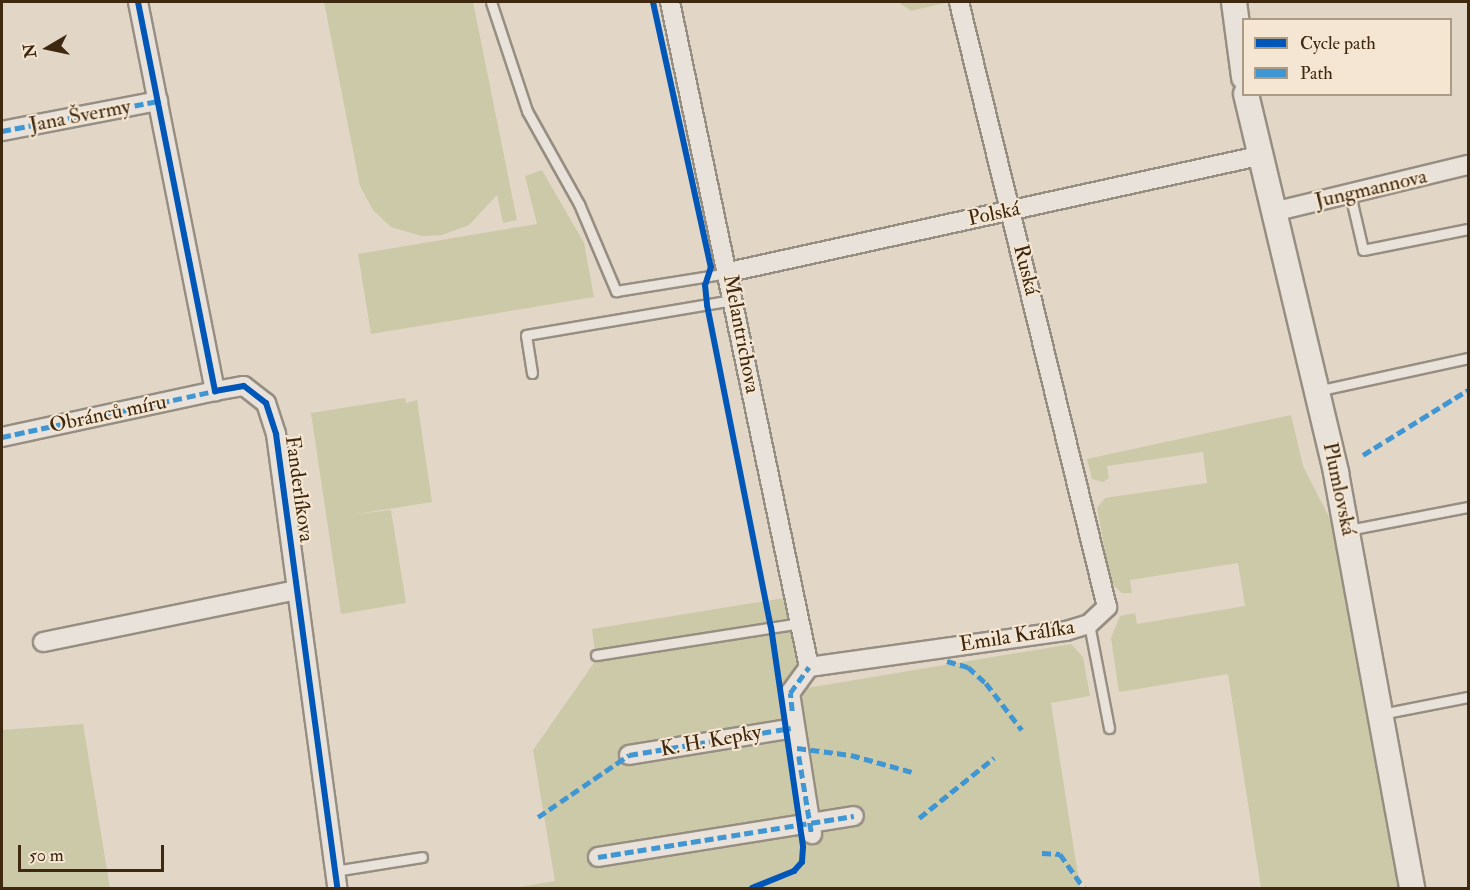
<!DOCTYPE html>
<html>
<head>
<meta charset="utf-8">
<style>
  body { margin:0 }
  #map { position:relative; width:1470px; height:890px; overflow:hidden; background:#e2d6c6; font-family:"IM FELL Double Pica",serif }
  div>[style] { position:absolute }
  .green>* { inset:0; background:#ccc9a8 }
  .roads { filter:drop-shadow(2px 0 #978e82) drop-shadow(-2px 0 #978e82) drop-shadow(0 2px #978e82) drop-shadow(0 -2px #978e82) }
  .lane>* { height:9px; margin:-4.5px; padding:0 4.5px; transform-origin:4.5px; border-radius:4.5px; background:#e8e2da }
  .street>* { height:18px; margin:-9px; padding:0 9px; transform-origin:9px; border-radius:9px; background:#e8e2da }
  .secondary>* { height:24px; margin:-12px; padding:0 12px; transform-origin:12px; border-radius:12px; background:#e8e2da }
  .quiet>* { height:4.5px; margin-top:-2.25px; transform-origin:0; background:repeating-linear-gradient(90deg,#3f96d3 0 9px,transparent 0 13.5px) }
  .cycleway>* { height:6px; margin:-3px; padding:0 3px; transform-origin:3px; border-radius:3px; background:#0057b8 }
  span { translate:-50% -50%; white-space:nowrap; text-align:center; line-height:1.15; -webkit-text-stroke:4.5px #f4e6d2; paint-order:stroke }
  .street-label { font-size:21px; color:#3e2810 }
  .frame { position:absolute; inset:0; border:3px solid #3e2810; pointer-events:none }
  .legend { position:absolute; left:1242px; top:18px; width:210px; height:78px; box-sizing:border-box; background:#f4e6d2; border:2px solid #ab9a84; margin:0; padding:8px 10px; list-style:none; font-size:18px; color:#3e2810 }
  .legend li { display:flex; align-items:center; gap:12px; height:30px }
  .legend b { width:30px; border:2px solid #ab9a84 }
  .north { position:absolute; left:18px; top:18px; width:60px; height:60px; -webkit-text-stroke:4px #f4e6d2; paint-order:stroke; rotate:261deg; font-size:16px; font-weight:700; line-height:24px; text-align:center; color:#3e2810 }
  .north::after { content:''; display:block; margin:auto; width:21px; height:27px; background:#3e2810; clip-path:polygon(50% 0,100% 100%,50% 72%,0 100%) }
  .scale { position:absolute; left:18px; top:845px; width:146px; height:27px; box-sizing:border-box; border:3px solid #3e2810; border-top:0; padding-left:8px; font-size:18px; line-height:21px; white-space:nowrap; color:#3e2810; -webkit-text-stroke:4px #f4e6d2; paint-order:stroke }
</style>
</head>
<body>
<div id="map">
  <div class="green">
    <div style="clip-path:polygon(324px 2px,473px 2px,517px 220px,503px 223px,497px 195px,469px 225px,442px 235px,421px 236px,391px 227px,373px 210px,360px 186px)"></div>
    <div style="clip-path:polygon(898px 2px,949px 2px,911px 11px)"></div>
    <div style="clip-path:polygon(542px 170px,584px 243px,594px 297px,371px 334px,358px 254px,537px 224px,525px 176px)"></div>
    <div style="clip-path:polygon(405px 398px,406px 403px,417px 400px,432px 502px,350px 515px,391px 510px,406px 603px,341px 614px,311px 413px)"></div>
    <div style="clip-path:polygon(1291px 415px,1303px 466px,1334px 527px,1398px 888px,1261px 888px,1228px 674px,1119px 692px,1111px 638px,1120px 616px,1135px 613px,1137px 624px,1245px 606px,1238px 563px,1130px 580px,1132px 593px,1122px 593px,1111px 583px,1097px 508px,1105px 498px,1207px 483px,1203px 452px,1107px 466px,1109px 478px,1103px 482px,1092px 479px,1087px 459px)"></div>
    <div style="clip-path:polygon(785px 598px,801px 689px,1071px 644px,1083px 657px,1090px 696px,1051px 703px,1080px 888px,514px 888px,555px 881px,533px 750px,596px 660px,592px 629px)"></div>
    <div style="clip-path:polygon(83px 724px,110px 888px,2px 888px,2px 730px)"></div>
  </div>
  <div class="roads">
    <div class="lane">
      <div style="left:491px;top:2px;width:115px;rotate:71.7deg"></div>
      <div style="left:527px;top:111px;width:107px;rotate:60.8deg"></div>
      <div style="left:579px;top:204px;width:95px;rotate:67deg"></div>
      <div style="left:616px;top:291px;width:113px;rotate:-9.1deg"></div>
      <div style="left:1350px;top:194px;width:57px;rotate:76.9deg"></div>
      <div style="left:1363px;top:250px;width:107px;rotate:-11.3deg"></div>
      <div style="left:532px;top:373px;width:38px;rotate:-99deg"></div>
      <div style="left:526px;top:335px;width:211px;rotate:-9.6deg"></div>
      <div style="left:1317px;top:391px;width:155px;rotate:-12.3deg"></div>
      <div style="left:1348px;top:530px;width:122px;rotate:-10.9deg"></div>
      <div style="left:1089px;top:624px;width:106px;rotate:79.1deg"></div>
      <div style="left:596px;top:655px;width:206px;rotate:-8.9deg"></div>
      <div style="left:1381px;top:714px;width:89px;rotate:-11.1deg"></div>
      <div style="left:334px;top:871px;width:89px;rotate:-9deg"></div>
    </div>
    <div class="street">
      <div style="left:138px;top:2px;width:397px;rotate:78.8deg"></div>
      <div style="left:215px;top:391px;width:29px;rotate:-10deg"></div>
      <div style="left:244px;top:386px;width:28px;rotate:38deg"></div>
      <div style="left:266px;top:403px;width:33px;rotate:72deg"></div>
      <div style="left:276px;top:434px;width:458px;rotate:82.3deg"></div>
      <div style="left:670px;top:2px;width:679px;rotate:78.19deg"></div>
      <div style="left:2px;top:131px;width:159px;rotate:-10.9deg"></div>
      <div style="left:1273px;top:212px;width:201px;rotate:-13.6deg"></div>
      <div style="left:729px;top:272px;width:543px;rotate:-12.35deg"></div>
      <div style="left:2px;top:437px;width:218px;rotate:-12.2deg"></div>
      <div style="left:43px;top:642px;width:258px;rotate:-11.6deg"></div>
      <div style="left:809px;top:667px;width:260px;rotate:-8deg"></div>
      <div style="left:1066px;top:631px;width:24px;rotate:-17deg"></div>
      <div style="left:1089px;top:624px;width:25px;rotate:-43deg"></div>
      <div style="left:1107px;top:607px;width:623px;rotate:-103.75deg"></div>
      <div style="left:809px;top:667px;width:32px;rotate:126deg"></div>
      <div style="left:790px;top:693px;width:143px;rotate:81.1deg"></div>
      <div style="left:629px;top:755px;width:167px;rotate:-9.3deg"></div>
      <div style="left:598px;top:857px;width:259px;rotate:-9.1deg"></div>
    </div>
    <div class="secondary">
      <div style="left:1234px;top:2px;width:76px;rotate:82.4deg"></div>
      <div style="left:1246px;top:94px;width:390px;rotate:76.6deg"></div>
      <div style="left:1336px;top:473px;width:422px;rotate:79.6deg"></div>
    </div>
  </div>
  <div class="quiet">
    <div style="left:2px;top:131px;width:159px;rotate:-10.9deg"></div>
    <div style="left:2px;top:437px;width:218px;rotate:-12.2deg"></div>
    <div style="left:1363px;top:455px;width:123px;rotate:-31.8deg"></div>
    <div style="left:947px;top:661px;width:22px;rotate:16deg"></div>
    <div style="left:968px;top:667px;width:24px;rotate:42deg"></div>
    <div style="left:986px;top:683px;width:59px;rotate:52.5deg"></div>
    <div style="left:792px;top:711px;width:18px;rotate:-96deg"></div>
    <div style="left:790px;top:693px;width:32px;rotate:-54deg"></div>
    <div style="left:797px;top:748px;width:54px;rotate:7.4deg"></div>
    <div style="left:851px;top:755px;width:63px;rotate:15.6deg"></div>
    <div style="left:799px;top:756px;width:80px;rotate:80.7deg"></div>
    <div style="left:538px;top:817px;width:110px;rotate:-34.3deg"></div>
    <div style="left:629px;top:755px;width:164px;rotate:-9.5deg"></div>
    <div style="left:919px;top:818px;width:96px;rotate:-38.7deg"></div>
    <div style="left:1042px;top:853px;width:18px;rotate:3deg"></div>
    <div style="left:1060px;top:854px;width:42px;rotate:54.8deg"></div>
    <div style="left:598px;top:857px;width:259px;rotate:-9.1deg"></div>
  </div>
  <div class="cycleway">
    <div style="left:138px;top:2px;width:397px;rotate:78.8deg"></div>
    <div style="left:215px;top:391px;width:29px;rotate:-10deg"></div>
    <div style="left:244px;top:386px;width:28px;rotate:38deg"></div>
    <div style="left:266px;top:403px;width:33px;rotate:72deg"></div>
    <div style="left:276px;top:434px;width:458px;rotate:82.3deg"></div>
    <div style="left:653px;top:2px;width:271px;rotate:77.7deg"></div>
    <div style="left:711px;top:267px;width:19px;rotate:108deg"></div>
    <div style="left:705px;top:285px;width:20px;rotate:84deg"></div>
    <div style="left:707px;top:305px;width:328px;rotate:78.8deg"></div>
    <div style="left:771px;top:627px;width:222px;rotate:81.7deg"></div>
    <div style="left:803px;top:847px;width:15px;rotate:94deg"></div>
    <div style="left:802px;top:862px;width:12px;rotate:132deg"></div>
    <div style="left:794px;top:871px;width:45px;rotate:158deg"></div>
  </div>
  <div class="street-label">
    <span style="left:80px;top:116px;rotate:-11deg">Jana Švermy</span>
    <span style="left:1371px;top:189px;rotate:-13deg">Jungmannova</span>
    <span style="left:994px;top:214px;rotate:-12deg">Polská</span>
    <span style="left:1026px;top:270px;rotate:76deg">Ruská</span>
    <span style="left:741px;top:334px;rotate:79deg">Melantrichova</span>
    <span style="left:108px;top:414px;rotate:-12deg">Obránců míru</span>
    <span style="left:299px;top:489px;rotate:82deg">Fanderlíkova</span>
    <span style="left:1339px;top:489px;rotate:78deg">Plumlovská</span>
    <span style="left:1017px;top:636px;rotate:-9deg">Emila Králíka</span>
    <span style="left:711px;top:741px;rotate:-10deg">K. H. Kepky</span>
  </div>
  <div class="frame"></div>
  <ul class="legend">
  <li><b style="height:8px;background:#0057b8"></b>Cycle path</li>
  <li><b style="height:8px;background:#3f96d3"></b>Path</li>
  </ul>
  <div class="north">N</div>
  <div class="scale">50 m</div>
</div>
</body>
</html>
